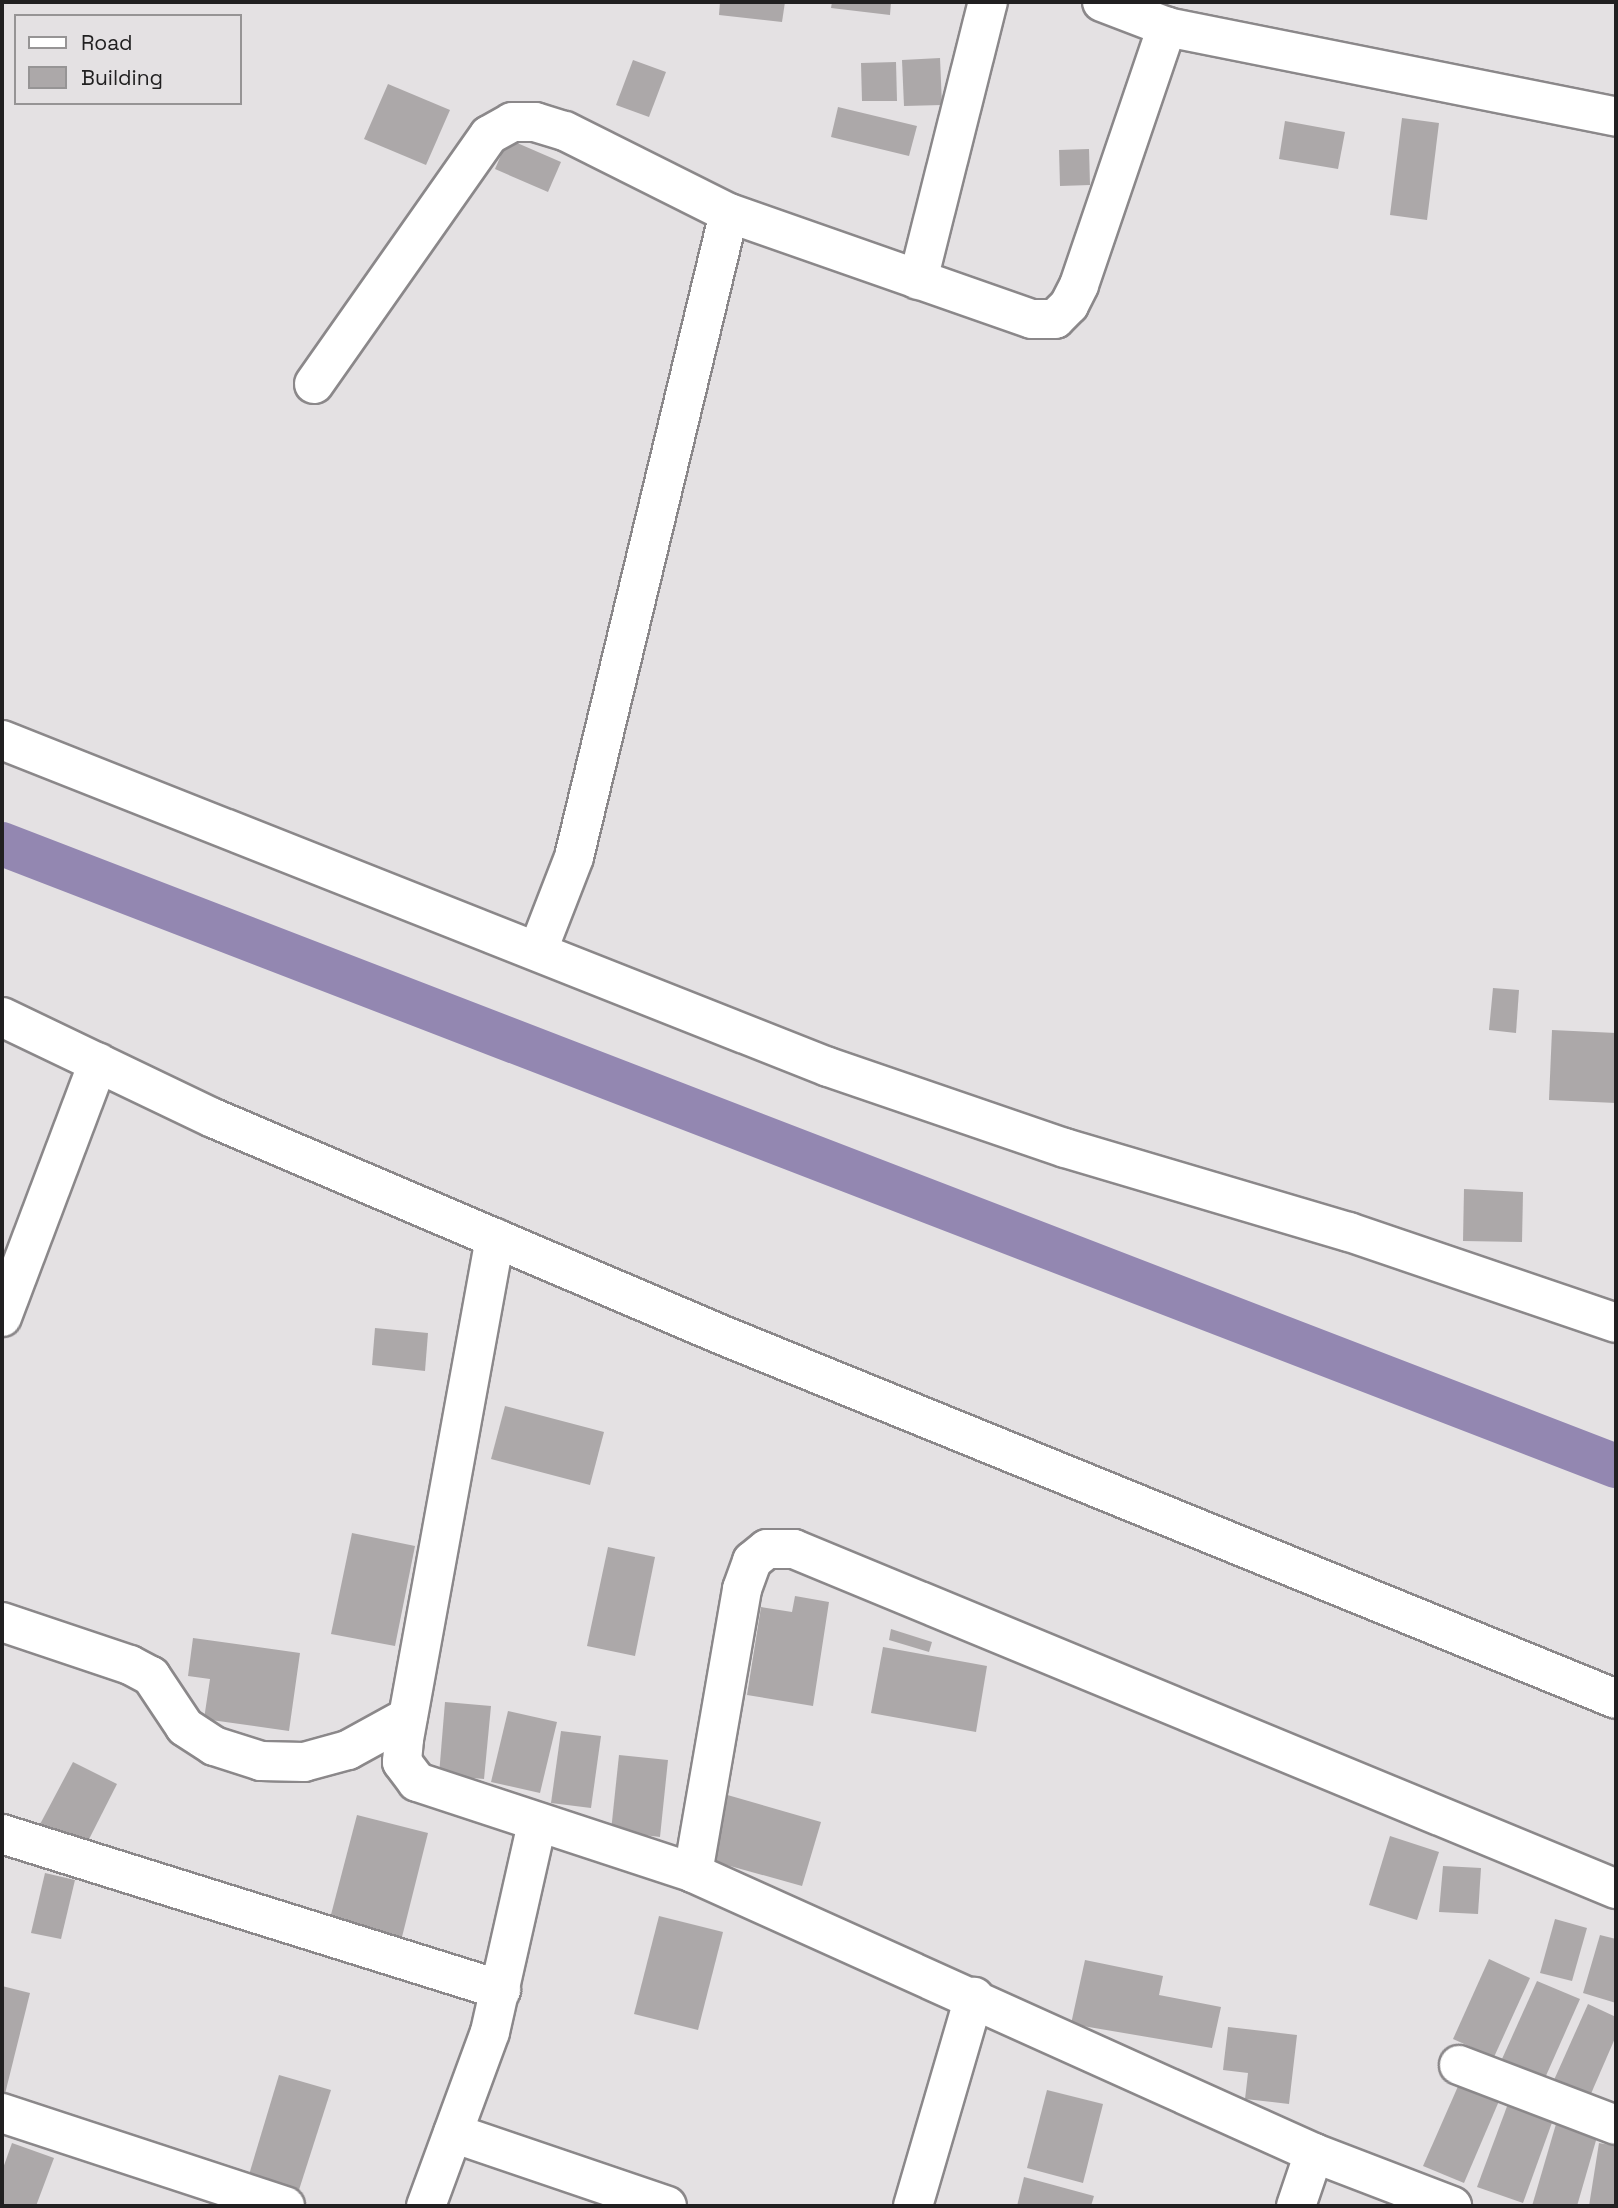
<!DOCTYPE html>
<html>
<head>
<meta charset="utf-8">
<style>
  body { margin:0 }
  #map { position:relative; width:1618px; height:2208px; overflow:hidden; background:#e4e1e3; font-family:"Space Grotesk",sans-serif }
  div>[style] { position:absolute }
  .canal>* { height:44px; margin:-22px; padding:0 22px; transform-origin:22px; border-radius:22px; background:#9387b1 }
  .building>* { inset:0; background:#aca8a9 }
  .roads { filter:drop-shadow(2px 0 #8b888a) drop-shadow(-2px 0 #8b888a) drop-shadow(0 2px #8b888a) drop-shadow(0 -2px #8b888a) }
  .street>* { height:38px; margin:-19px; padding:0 19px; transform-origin:19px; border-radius:19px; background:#fff }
  .secondary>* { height:38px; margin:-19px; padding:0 19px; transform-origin:19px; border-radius:19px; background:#fff }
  span { translate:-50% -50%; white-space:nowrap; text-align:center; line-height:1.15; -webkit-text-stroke:6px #e4e1e3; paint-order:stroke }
  .frame { position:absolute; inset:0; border:4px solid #212021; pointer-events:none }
  .legend { position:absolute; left:14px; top:14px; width:228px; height:91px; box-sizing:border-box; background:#e4e1e3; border:2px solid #969495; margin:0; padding:9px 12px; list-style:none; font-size:21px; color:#212021 }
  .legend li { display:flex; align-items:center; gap:14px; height:35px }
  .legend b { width:35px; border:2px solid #969495 }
</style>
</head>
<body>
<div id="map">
  <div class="canal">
    <div style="left:2px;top:844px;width:1730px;rotate:21.08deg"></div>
  </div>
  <div class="building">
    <div style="clip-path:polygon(720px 2px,785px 2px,782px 22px,719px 15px)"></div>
    <div style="clip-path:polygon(832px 2px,891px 2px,890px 15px,831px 8px)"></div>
    <div style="clip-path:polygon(940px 58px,942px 105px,904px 106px,902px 60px)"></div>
    <div style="clip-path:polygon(633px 60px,666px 72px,649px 117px,616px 105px)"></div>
    <div style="clip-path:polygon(896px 62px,897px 101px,862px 101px,861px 63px)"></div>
    <div style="clip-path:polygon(388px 84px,450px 110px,426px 165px,364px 139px)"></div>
    <div style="clip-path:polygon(838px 107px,917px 126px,909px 156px,831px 137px)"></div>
    <div style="clip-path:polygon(1402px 118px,1439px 123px,1427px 220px,1390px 215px)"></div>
    <div style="clip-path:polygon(1285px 121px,1345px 132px,1338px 169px,1279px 159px)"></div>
    <div style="clip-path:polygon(508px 139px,561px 162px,548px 192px,495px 169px)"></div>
    <div style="clip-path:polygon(1089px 149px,1090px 185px,1060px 186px,1059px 150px)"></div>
    <div style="clip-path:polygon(1493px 988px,1519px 990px,1516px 1033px,1489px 1030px)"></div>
    <div style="clip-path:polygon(1552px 1030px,1616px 1033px,1616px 1103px,1549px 1100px)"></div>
    <div style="clip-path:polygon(1464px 1189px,1523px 1192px,1522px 1242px,1463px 1241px)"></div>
    <div style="clip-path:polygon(375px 1328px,428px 1333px,425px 1371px,372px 1365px)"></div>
    <div style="clip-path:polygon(505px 1406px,604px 1432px,590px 1485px,491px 1459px)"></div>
    <div style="clip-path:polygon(352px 1533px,415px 1546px,395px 1646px,331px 1634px)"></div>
    <div style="clip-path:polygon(608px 1547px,655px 1557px,635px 1656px,587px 1646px)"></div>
    <div style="clip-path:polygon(795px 1596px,829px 1602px,813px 1706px,747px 1695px,761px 1607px,792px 1612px)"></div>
    <div style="clip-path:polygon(891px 1629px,932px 1642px,929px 1652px,889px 1640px)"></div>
    <div style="clip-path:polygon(193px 1638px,300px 1653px,289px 1731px,204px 1719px,210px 1679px,188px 1676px)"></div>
    <div style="clip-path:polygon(883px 1647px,987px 1666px,976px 1732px,871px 1713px)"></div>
    <div style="clip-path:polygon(445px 1702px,491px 1706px,484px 1779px,439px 1775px)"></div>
    <div style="clip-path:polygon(508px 1711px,557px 1722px,540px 1793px,491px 1782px)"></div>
    <div style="clip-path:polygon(561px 1731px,601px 1736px,591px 1808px,551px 1803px)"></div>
    <div style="clip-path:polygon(619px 1755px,668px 1760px,660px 1837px,611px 1831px)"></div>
    <div style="clip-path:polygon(73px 1762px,117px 1784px,83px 1851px,38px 1828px)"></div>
    <div style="clip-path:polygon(724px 1794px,821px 1822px,802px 1886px,705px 1859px)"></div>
    <div style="clip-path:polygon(357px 1815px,428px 1833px,399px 1949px,327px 1930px)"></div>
    <div style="clip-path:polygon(1390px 1836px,1439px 1852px,1417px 1920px,1369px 1905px)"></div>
    <div style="clip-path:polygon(1443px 1866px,1481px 1868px,1478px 1914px,1439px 1912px)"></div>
    <div style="clip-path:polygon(45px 1873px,75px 1880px,61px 1939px,31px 1933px)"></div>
    <div style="clip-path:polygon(659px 1916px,723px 1932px,698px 2030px,634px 2014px)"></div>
    <div style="clip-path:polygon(1555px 1919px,1587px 1928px,1572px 1981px,1540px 1973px)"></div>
    <div style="clip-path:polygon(1600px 1935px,1616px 1939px,1616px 2003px,1583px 1993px)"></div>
    <div style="clip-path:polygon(1489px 1959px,1530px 1978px,1494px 2057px,1453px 2039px)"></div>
    <div style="clip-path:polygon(1085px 1960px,1163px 1976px,1159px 1995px,1221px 2007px,1212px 2048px,1071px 2024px)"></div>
    <div style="clip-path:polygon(1537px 1981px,1580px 1999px,1545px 2078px,1502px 2059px)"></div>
    <div style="clip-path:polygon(2px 1986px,30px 1993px,4px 2098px,2px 2097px)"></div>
    <div style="clip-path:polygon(1588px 2004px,1616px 2017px,1616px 2036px,1590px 2096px,1554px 2080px)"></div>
    <div style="clip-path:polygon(1228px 2027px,1297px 2035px,1289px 2104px,1245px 2099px,1248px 2073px,1223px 2070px)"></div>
    <div style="clip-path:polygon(279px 2075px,331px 2090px,298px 2193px,248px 2178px)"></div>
    <div style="clip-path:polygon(1459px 2084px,1499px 2101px,1464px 2183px,1423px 2166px)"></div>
    <div style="clip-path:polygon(1047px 2090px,1103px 2104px,1083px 2183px,1027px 2168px)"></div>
    <div style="clip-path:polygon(1509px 2101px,1554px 2117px,1523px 2203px,1477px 2187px)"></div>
    <div style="clip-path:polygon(1556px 2124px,1597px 2137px,1577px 2206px,1532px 2206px)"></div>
    <div style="clip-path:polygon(12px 2143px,54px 2158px,36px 2206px,2px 2206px,2px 2171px)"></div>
    <div style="clip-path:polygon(1599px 2143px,1616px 2146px,1616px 2206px,1589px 2206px)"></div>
    <div style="clip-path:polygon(1024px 2177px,1094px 2196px,1091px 2206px,1017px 2206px)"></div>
  </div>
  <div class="roads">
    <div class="street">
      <div style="left:918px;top:280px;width:287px;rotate:-75.9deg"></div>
      <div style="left:314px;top:384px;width:304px;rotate:-54.9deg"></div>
      <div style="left:489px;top:135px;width:26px;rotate:-29deg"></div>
      <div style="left:512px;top:122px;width:23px"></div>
      <div style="left:535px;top:122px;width:31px;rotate:17deg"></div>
      <div style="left:565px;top:131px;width:183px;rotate:26.6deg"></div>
      <div style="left:729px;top:213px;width:321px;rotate:19.3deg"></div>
      <div style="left:1032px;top:319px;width:23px"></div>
      <div style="left:1055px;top:319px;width:20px;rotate:-45deg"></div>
      <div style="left:1069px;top:305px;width:22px;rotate:-63deg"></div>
      <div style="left:1079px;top:285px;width:273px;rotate:-71.2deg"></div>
      <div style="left:2px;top:740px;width:888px;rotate:21.6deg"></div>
      <div style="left:828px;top:1067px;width:250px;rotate:18.9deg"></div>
      <div style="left:1065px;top:1148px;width:296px;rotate:16.5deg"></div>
      <div style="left:1349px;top:1232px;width:282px;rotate:18.8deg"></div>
      <div style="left:538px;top:950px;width:100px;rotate:-68.8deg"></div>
      <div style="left:574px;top:857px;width:662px;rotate:-76.47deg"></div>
      <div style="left:2px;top:1017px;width:234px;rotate:25.6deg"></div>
      <div style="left:213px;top:1118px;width:553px;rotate:23.09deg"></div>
      <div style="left:722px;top:1335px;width:965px;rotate:22.15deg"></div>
      <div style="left:495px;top:1238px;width:509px;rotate:100.29deg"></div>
      <div style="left:404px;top:1739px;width:23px;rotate:95deg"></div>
      <div style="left:402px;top:1762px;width:25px;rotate:53deg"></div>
      <div style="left:417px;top:1782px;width:291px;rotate:18.2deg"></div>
      <div style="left:693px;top:1873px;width:681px;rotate:24.27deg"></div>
      <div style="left:1314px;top:2153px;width:148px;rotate:21deg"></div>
      <div style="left:2px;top:1317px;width:272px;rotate:-69.3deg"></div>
      <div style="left:2px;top:1622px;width:135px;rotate:18.6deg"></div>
      <div style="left:130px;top:1665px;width:24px;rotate:28deg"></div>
      <div style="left:151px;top:1676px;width:61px;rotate:56.3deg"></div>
      <div style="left:185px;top:1727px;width:35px;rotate:33deg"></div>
      <div style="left:214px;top:1746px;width:49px;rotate:17.7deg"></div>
      <div style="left:261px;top:1761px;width:43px;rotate:1.3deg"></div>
      <div style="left:304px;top:1762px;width:46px;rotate:-15.3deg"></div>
      <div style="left:348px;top:1750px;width:68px;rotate:-28.8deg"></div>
      <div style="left:2px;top:1834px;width:523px;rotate:17.36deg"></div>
      <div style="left:693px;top:1873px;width:288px;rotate:-80.2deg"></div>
      <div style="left:742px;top:1589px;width:30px;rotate:-70deg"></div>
      <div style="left:752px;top:1561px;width:19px;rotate:-39deg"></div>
      <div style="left:767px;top:1549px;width:27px"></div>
      <div style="left:794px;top:1549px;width:890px;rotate:22.47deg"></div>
      <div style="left:1459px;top:2065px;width:168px;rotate:20.9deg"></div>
      <div style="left:2px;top:2113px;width:298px;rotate:18.2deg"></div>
      <div style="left:453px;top:2133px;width:226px;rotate:18.8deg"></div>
      <div style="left:426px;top:2206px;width:185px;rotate:-69.8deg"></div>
      <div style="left:490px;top:2032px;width:213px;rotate:-77.3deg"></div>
      <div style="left:913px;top:2206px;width:218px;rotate:-73.7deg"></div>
      <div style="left:1296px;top:2206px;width:56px;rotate:-71.2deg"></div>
    </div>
    <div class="secondary">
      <div style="left:1102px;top:2px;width:70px;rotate:21deg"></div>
      <div style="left:1167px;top:27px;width:458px;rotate:11.3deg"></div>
    </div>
  </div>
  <div class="frame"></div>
  <ul class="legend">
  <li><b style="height:9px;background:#fff"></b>Road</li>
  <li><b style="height:19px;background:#aca8a9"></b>Building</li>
  </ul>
</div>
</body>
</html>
